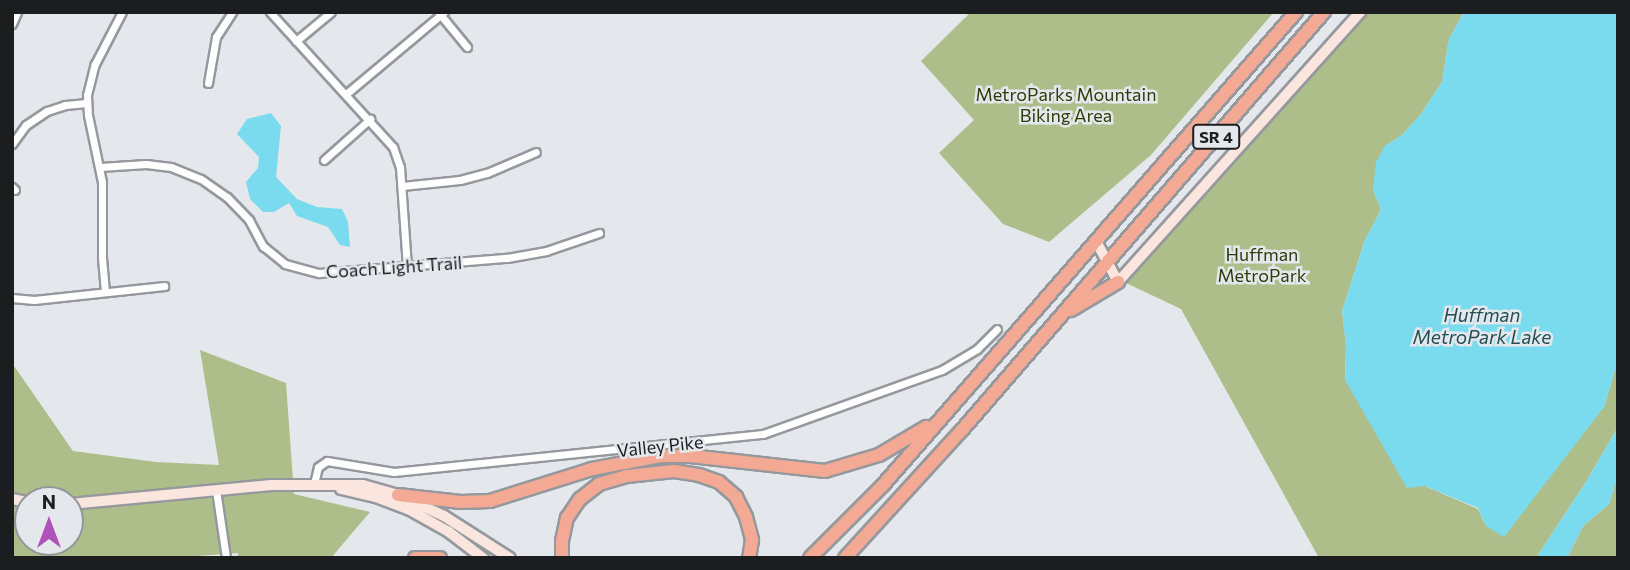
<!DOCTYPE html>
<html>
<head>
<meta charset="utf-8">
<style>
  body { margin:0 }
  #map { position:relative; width:1630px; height:570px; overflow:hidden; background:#e4e8ec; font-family:Commissioner,sans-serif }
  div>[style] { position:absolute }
  .green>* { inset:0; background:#aebe8b }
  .water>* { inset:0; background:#7bdbee }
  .roads { filter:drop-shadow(2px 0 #95999d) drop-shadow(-2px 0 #95999d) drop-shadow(0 2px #95999d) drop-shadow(0 -2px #95999d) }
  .street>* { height:7px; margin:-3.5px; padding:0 3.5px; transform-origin:3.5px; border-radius:3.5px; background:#fff }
  .secondary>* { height:10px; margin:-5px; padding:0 5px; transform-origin:5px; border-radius:5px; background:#fbe5df }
  .highway>* { height:12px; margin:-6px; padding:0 6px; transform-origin:6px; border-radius:6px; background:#f3a993 }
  span { translate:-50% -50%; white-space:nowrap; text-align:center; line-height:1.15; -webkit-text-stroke:5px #e4e8ec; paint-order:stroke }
  .shield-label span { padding:2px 5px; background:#e4e8ec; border:2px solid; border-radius:5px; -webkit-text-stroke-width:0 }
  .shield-label { font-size:16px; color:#1c1d1f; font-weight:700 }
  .park-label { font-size:18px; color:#303c08 }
  .street-label { font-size:18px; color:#1c1d1f }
  .water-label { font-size:19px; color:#224e56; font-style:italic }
  .frame { position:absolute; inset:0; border:14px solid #1c1d1f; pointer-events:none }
  .north { position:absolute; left:14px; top:486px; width:70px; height:70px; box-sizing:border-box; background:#e4e8ec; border:2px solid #94979a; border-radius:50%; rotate:0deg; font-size:19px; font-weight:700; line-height:28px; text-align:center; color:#1c1d1f }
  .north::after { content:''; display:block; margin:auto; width:24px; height:32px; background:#b052bb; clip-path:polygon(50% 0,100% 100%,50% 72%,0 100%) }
</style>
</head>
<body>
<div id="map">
  <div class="green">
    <div style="clip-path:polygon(971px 12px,1274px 12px,1151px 155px,1049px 242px,1003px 224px,939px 153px,974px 120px,921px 61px)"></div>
    <div style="clip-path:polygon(1354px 12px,1464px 12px,1449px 39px,1442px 82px,1421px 114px,1402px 135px,1385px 146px,1373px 189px,1381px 210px,1365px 240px,1342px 311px,1346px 345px,1345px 380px,1425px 486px,1478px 509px,1486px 526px,1604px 407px,1618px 360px,1618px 427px,1586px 482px,1536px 558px,1319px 558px,1181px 309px,1126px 283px)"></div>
    <div style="clip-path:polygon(evenodd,200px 350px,286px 383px,294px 494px,370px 512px,331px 558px,238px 558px,238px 553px,169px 558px,12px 558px,12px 363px,73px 451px,156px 462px,219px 465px,200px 350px,28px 500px,70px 500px,70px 542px,28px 542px,28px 500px)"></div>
    <div style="clip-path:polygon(1618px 475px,1618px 558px,1567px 558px,1583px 526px,1609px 504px)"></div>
  </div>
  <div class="water">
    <div style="clip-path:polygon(1464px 12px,1618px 12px,1618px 360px,1604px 407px,1504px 537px,1486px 526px,1478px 508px,1425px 486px,1407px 488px,1345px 380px,1346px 345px,1342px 311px,1365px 240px,1381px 210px,1373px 189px,1376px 162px,1385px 146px,1402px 135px,1421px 114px,1442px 82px,1449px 39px)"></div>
    <div style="clip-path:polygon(271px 113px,281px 126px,276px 177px,297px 199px,317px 207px,342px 209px,348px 222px,350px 247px,340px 245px,328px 227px,297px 216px,289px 203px,274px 212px,263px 212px,250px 199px,246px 182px,258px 168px,259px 157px,237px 134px,247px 119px)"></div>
    <div style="clip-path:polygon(1618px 427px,1618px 475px,1609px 504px,1583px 526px,1567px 558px,1536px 558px,1586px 482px)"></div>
  </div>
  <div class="roads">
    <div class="street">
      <div style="left:270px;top:12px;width:183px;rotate:47.7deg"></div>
      <div style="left:393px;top:147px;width:21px;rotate:71deg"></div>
      <div style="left:400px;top:167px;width:99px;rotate:86deg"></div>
      <div style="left:439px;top:13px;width:44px;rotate:50.5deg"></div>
      <div style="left:12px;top:24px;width:13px;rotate:-67deg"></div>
      <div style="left:296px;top:41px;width:45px;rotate:-39.6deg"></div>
      <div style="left:208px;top:83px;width:47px;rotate:-80.1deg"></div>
      <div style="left:216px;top:37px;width:30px;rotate:-57deg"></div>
      <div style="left:346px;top:94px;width:128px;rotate:-39.9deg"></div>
      <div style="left:12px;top:144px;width:24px;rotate:-54deg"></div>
      <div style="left:26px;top:125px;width:25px;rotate:-34deg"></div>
      <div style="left:47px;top:111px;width:19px;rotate:-18deg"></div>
      <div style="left:65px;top:105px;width:22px;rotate:-5deg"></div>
      <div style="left:324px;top:160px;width:62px;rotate:-41.7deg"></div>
      <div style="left:100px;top:167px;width:46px;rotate:-3.7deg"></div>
      <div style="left:146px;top:164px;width:25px;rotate:7deg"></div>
      <div style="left:171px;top:167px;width:32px;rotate:22deg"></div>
      <div style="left:201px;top:179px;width:32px;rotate:35deg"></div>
      <div style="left:227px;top:197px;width:32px;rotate:46deg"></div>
      <div style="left:249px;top:220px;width:30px;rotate:62deg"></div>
      <div style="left:263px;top:246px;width:28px;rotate:39deg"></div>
      <div style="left:285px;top:264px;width:35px;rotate:15deg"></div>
      <div style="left:319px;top:273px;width:189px;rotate:-4.6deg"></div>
      <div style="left:507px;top:258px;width:40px;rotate:-10deg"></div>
      <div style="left:546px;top:251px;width:56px;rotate:-18.8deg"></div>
      <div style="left:402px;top:186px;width:58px;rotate:-5.9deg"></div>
      <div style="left:460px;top:180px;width:28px;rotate:-15deg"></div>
      <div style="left:487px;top:173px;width:53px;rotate:-23.2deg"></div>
      <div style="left:12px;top:187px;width:4px;rotate:45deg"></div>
      <div style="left:105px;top:292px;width:35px;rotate:-95deg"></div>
      <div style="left:102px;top:257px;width:75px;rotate:-90deg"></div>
      <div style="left:102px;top:182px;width:68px;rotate:-101.8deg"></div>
      <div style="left:88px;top:115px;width:20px;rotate:-93deg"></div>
      <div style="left:87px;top:95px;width:32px;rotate:-76deg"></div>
      <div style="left:95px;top:64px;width:59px;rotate:-62.6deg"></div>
      <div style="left:12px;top:298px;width:22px;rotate:5deg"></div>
      <div style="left:34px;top:300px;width:131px;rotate:-6.1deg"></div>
      <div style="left:314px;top:484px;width:17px;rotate:-77deg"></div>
      <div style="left:318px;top:467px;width:11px;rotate:-34deg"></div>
      <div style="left:327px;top:461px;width:68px;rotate:9.3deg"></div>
      <div style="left:394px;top:472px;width:371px;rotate:-5.9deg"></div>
      <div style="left:763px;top:434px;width:190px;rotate:-19.7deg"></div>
      <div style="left:942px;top:370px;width:41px;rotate:-31deg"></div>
      <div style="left:977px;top:349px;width:28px;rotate:-45deg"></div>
      <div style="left:216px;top:490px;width:69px;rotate:81.6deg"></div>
    </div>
    <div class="secondary">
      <div style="left:1096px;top:241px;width:47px;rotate:61.8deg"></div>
      <div style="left:1118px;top:282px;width:363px;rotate:-48.1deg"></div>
      <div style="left:341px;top:489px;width:36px;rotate:13deg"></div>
      <div style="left:376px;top:497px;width:34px;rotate:21deg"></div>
      <div style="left:408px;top:509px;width:47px;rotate:29.3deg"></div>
      <div style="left:449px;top:532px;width:43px;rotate:37.4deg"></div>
      <div style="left:12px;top:499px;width:16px;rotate:11deg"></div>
      <div style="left:70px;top:504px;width:202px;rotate:-5.4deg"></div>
      <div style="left:271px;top:485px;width:92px"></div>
      <div style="left:363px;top:485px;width:36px;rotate:16deg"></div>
      <div style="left:398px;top:495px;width:51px;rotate:24.5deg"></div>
      <div style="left:444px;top:516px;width:78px;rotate:32.5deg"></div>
    </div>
    <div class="highway">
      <div style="left:1071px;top:310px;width:55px;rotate:-30.8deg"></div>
      <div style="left:398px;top:495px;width:63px;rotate:6.3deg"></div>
      <div style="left:461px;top:502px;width:29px;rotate:-2deg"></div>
      <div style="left:490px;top:501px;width:107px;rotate:-17.4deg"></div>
      <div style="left:592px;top:469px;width:70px;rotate:-10.7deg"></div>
      <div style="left:661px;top:456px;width:29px"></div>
      <div style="left:690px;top:456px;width:136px;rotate:6.3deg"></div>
      <div style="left:825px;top:471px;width:56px;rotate:-16.5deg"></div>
      <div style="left:879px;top:455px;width:55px;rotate:-30.8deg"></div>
      <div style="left:415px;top:558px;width:25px"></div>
      <div style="left:562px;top:558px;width:17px;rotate:-90deg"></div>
      <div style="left:562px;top:541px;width:24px;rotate:-78deg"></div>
      <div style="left:567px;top:518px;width:23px;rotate:-56deg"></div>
      <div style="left:580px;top:499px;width:24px;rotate:-38deg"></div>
      <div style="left:599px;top:484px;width:29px;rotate:-16deg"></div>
      <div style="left:627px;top:476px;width:47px;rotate:-6.1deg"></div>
      <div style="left:674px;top:471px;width:25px;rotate:9deg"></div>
      <div style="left:699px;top:475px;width:21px;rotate:19deg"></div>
      <div style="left:719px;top:482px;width:23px;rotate:41deg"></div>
      <div style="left:736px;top:497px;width:22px;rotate:63deg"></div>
      <div style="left:746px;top:517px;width:24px;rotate:75deg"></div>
      <div style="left:752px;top:540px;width:18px;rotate:99deg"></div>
      <div style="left:810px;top:558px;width:103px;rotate:-45deg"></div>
      <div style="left:883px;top:485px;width:628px;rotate:-48.87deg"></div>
      <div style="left:845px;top:558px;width:173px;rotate:-47.6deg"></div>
      <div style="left:962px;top:430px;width:553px;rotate:-49.11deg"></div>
    </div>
  </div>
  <div class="shield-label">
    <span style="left:1216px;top:137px">SR 4</span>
  </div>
  <div class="park-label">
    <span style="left:1066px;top:105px">MetroParks Mountain<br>Biking Area</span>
    <span style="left:1262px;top:265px">Huffman<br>MetroPark</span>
  </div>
  <div class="street-label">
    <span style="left:394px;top:267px;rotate:-4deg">Coach Light Trail</span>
    <span style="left:660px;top:446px;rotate:-6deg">Valley Pike</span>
  </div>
  <div class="water-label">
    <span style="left:1482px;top:326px">Huffman<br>MetroPark Lake</span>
  </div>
  <div class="frame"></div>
  <div class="north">N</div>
</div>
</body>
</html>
